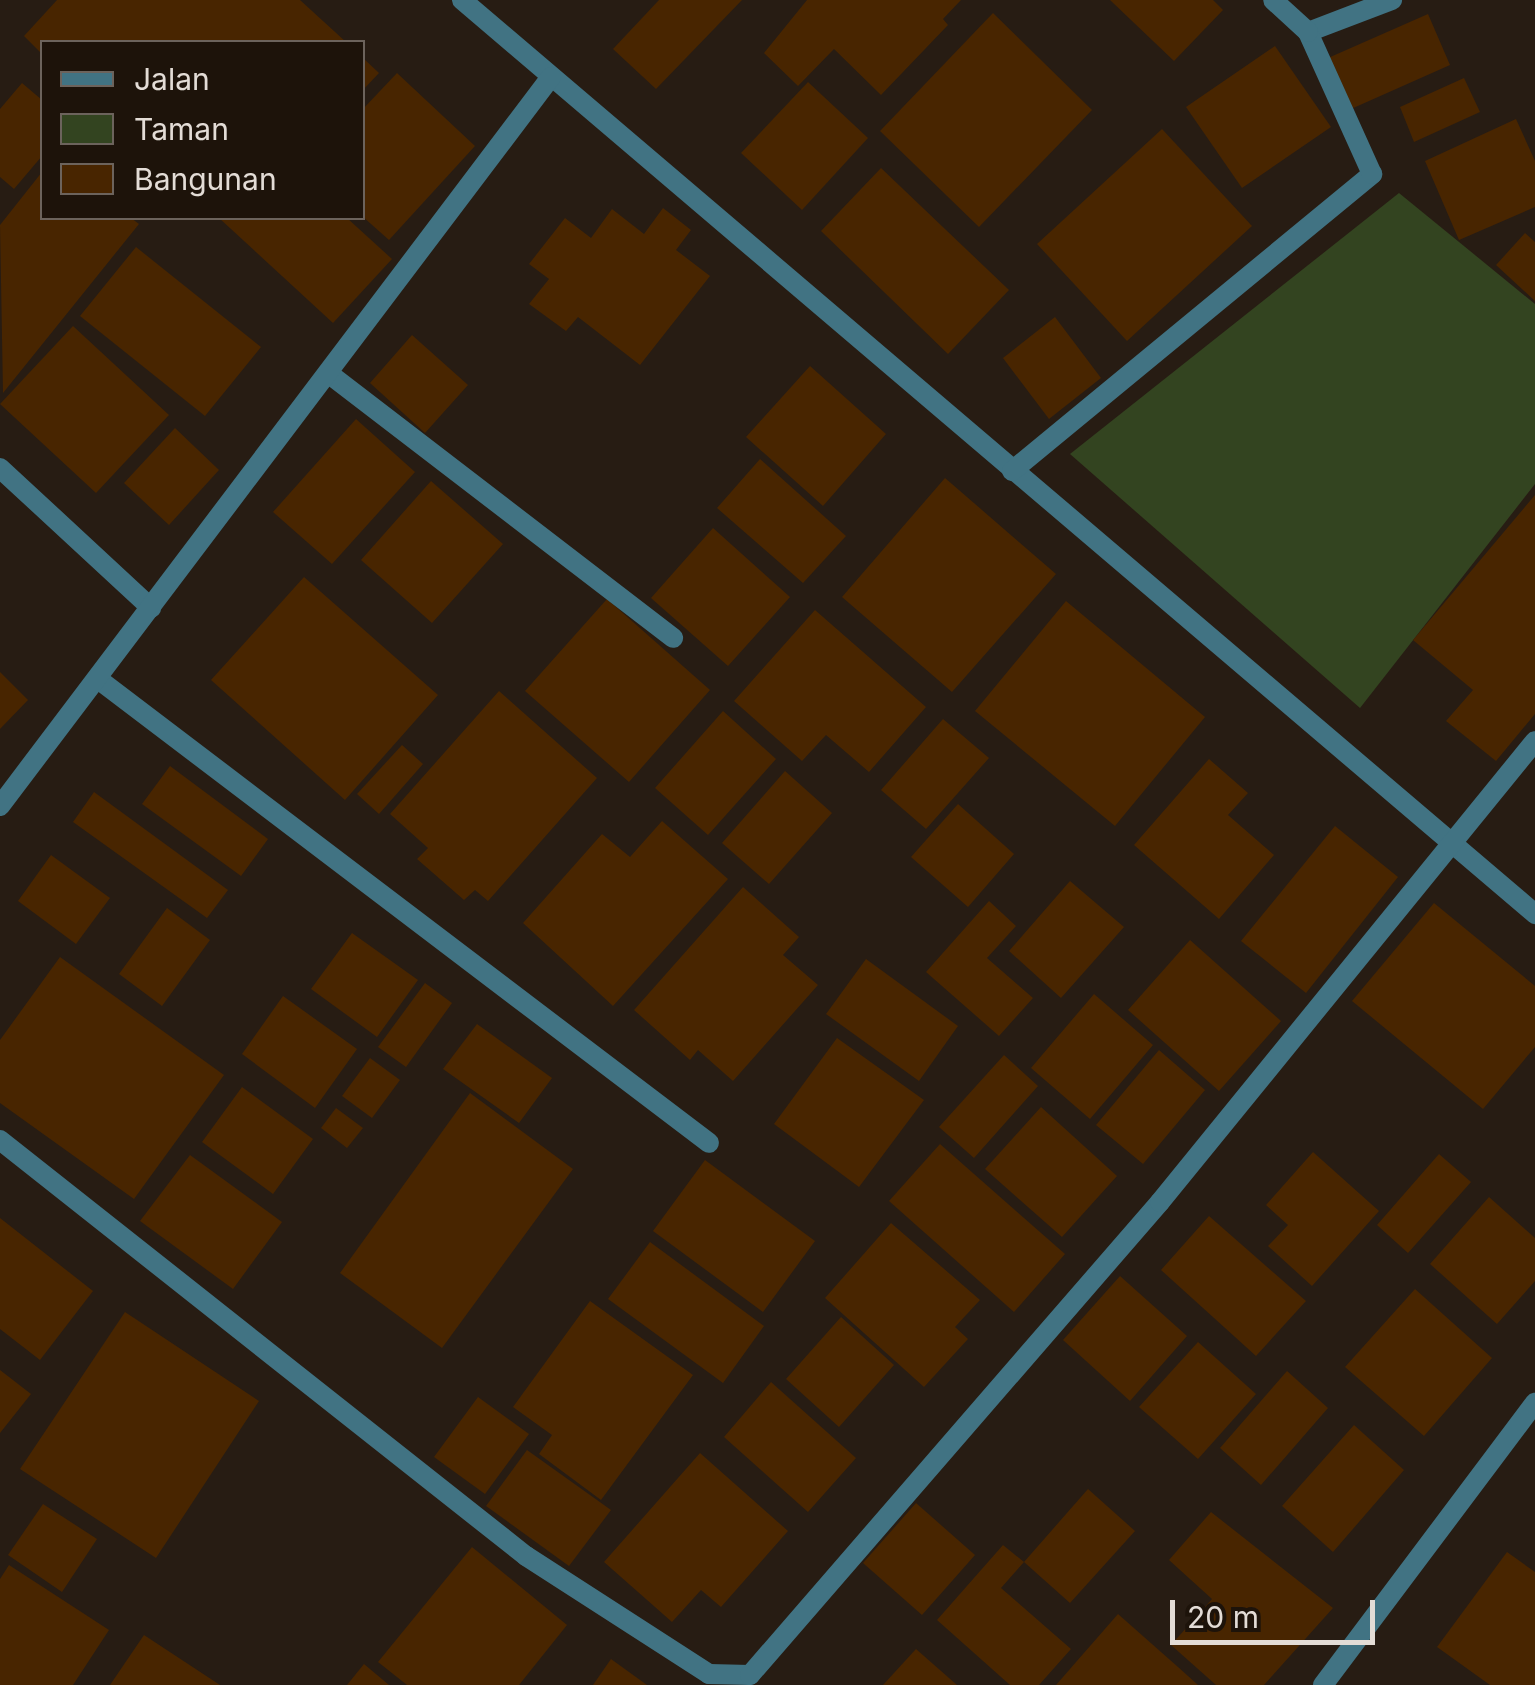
<!DOCTYPE html>
<html>
<head>
<meta charset="utf-8">
<style>
  body { margin:0 }
  #map { position:relative; width:1535px; height:1685px; overflow:hidden; background:#271c13; font-family:Inter,sans-serif }
  div>[style] { position:absolute }
  .green>* { inset:0; background:#334420 }
  .building>* { inset:0; background:#482500 }
  .minor>* { height:20px; margin:-10px; padding:0 10px; transform-origin:10px; border-radius:10px; background:#417383 }
  span { translate:-50% -50%; white-space:nowrap; text-align:center; line-height:1.15; -webkit-text-stroke:9px #1d130a; paint-order:stroke }
  .legend { position:absolute; left:40px; top:40px; width:325px; height:180px; box-sizing:border-box; background:#1d130a; border:2px solid #6c635c; margin:0; padding:12px 18px; list-style:none; font-size:30px; color:#e3dcd6 }
  .legend li { display:flex; align-items:center; gap:20px; height:50px }
  .legend b { width:50px; border:2px solid #6c635c }
  .scale { position:absolute; left:1170px; top:1600px; width:205px; height:45px; box-sizing:border-box; border:5px solid #e3dcd6; border-top:0; padding-left:12px; font-size:30px; line-height:35px; white-space:nowrap; color:#e3dcd6; -webkit-text-stroke:8px #1d130a; paint-order:stroke }
</style>
</head>
<body>
<div id="map">
  <div class="green">
    <div style="clip-path:polygon(1399px 193px,1535px 304px,1535px 484px,1360px 708px,1070px 454px)"></div>
  </div>
  <div class="building">
    <div style="clip-path:polygon(57px 0,300px 0,346px 42px,42px 42px,42px 54px,24px 36px)"></div>
    <div style="clip-path:polygon(659px 0,742px 0,656px 89px,613px 49px)"></div>
    <div style="clip-path:polygon(807px 0,961px 0,943px 19px,948px 25px,881px 95px,834px 49px,798px 86px,764px 53px)"></div>
    <div style="clip-path:polygon(1110px 0,1213px 0,1223px 10px,1174px 61px)"></div>
    <div style="clip-path:polygon(993px 13px,1092px 110px,979px 227px,880px 131px)"></div>
    <div style="clip-path:polygon(1428px 14px,1450px 65px,1351px 109px,1328px 58px)"></div>
    <div style="clip-path:polygon(1275px 46px,1331px 127px,1242px 188px,1186px 107px)"></div>
    <div style="clip-path:polygon(362px 57px,379px 73px,362px 91px)"></div>
    <div style="clip-path:polygon(397px 73px,475px 146px,389px 240px,362px 216px,362px 110px)"></div>
    <div style="clip-path:polygon(1464px 78px,1480px 112px,1414px 142px,1400px 107px)"></div>
    <div style="clip-path:polygon(808px 82px,868px 138px,802px 210px,741px 153px)"></div>
    <div style="clip-path:polygon(22px 83px,42px 100px,42px 156px,14px 189px,0 177px,0 109px)"></div>
    <div style="clip-path:polygon(1516px 119px,1535px 161px,1535px 207px,1459px 240px,1425px 161px)"></div>
    <div style="clip-path:polygon(1162px 129px,1252px 226px,1127px 341px,1037px 244px)"></div>
    <div style="clip-path:polygon(881px 168px,1009px 290px,948px 354px,821px 231px)"></div>
    <div style="clip-path:polygon(42px 172px,42px 218px,131px 218px,139px 224px,3px 393px,0 225px)"></div>
    <div style="clip-path:polygon(663px 208px,691px 230px,676px 250px,710px 276px,640px 365px,578px 317px,566px 331px,529px 304px,549px 279px,529px 264px,565px 218px,591px 238px,612px 209px,644px 234px)"></div>
    <div style="clip-path:polygon(219px 218px,347px 218px,392px 259px,333px 323px)"></div>
    <div style="clip-path:polygon(1525px 233px,1535px 242px,1535px 301px,1496px 265px)"></div>
    <div style="clip-path:polygon(136px 247px,261px 347px,205px 416px,80px 316px)"></div>
    <div style="clip-path:polygon(1055px 317px,1101px 378px,1049px 419px,1003px 358px)"></div>
    <div style="clip-path:polygon(73px 326px,169px 415px,96px 493px,0 404px)"></div>
    <div style="clip-path:polygon(412px 335px,468px 385px,425px 433px,370px 383px)"></div>
    <div style="clip-path:polygon(810px 366px,886px 434px,823px 506px,746px 437px)"></div>
    <div style="clip-path:polygon(356px 419px,415px 472px,332px 564px,273px 512px)"></div>
    <div style="clip-path:polygon(175px 428px,219px 470px,169px 525px,124px 483px)"></div>
    <div style="clip-path:polygon(760px 459px,846px 536px,803px 583px,717px 508px)"></div>
    <div style="clip-path:polygon(945px 478px,1056px 574px,952px 692px,842px 597px)"></div>
    <div style="clip-path:polygon(431px 481px,503px 544px,432px 623px,361px 560px)"></div>
    <div style="clip-path:polygon(1535px 495px,1535px 714px,1496px 761px,1446px 721px,1473px 690px,1413px 640px)"></div>
    <div style="clip-path:polygon(713px 528px,790px 597px,728px 666px,651px 598px)"></div>
    <div style="clip-path:polygon(304px 577px,438px 695px,345px 800px,211px 680px)"></div>
    <div style="clip-path:polygon(607px 599px,710px 690px,629px 782px,525px 691px)"></div>
    <div style="clip-path:polygon(1066px 601px,1205px 717px,1115px 826px,975px 711px)"></div>
    <div style="clip-path:polygon(815px 610px,926px 707px,869px 772px,826px 735px,802px 761px,734px 701px)"></div>
    <div style="clip-path:polygon(0 672px,28px 700px,0 729px)"></div>
    <div style="clip-path:polygon(499px 691px,597px 778px,488px 901px,475px 890px,464px 900px,417px 859px,428px 848px,390px 814px)"></div>
    <div style="clip-path:polygon(723px 711px,776px 759px,708px 835px,655px 788px)"></div>
    <div style="clip-path:polygon(943px 719px,989px 758px,926px 829px,881px 790px)"></div>
    <div style="clip-path:polygon(402px 745px,423px 764px,379px 814px,357px 794px)"></div>
    <div style="clip-path:polygon(1209px 759px,1248px 793px,1228px 815px,1274px 855px,1219px 919px,1134px 845px)"></div>
    <div style="clip-path:polygon(170px 766px,268px 839px,241px 876px,142px 804px)"></div>
    <div style="clip-path:polygon(785px 771px,832px 813px,769px 884px,722px 843px)"></div>
    <div style="clip-path:polygon(94px 792px,228px 890px,207px 918px,73px 822px)"></div>
    <div style="clip-path:polygon(958px 804px,1014px 854px,968px 907px,911px 857px)"></div>
    <div style="clip-path:polygon(662px 821px,728px 879px,613px 1006px,523px 923px,602px 834px,630px 857px)"></div>
    <div style="clip-path:polygon(1335px 826px,1398px 877px,1306px 993px,1241px 941px)"></div>
    <div style="clip-path:polygon(51px 855px,110px 898px,76px 944px,18px 901px)"></div>
    <div style="clip-path:polygon(1070px 881px,1124px 927px,1061px 998px,1009px 951px)"></div>
    <div style="clip-path:polygon(743px 887px,799px 937px,783px 955px,818px 985px,733px 1081px,698px 1050px,690px 1060px,634px 1010px)"></div>
    <div style="clip-path:polygon(989px 901px,1016px 926px,987px 958px,1033px 998px,999px 1036px,926px 972px)"></div>
    <div style="clip-path:polygon(1434px 903px,1535px 986px,1535px 1047px,1483px 1109px,1352px 1001px)"></div>
    <div style="clip-path:polygon(167px 908px,210px 940px,162px 1006px,119px 974px)"></div>
    <div style="clip-path:polygon(352px 933px,418px 980px,377px 1037px,311px 989px)"></div>
    <div style="clip-path:polygon(1190px 940px,1281px 1021px,1219px 1091px,1128px 1010px)"></div>
    <div style="clip-path:polygon(60px 957px,224px 1075px,134px 1199px,0 1103px,0 1040px)"></div>
    <div style="clip-path:polygon(866px 959px,958px 1026px,919px 1081px,826px 1014px)"></div>
    <div style="clip-path:polygon(425px 983px,452px 1003px,406px 1067px,378px 1047px)"></div>
    <div style="clip-path:polygon(1094px 994px,1153px 1045px,1090px 1119px,1031px 1068px)"></div>
    <div style="clip-path:polygon(283px 996px,357px 1049px,315px 1108px,242px 1054px)"></div>
    <div style="clip-path:polygon(477px 1024px,552px 1078px,519px 1123px,443px 1069px)"></div>
    <div style="clip-path:polygon(837px 1038px,924px 1100px,859px 1187px,774px 1124px)"></div>
    <div style="clip-path:polygon(1159px 1050px,1205px 1090px,1143px 1164px,1096px 1125px)"></div>
    <div style="clip-path:polygon(1004px 1055px,1038px 1086px,974px 1158px,939px 1127px)"></div>
    <div style="clip-path:polygon(370px 1058px,400px 1080px,372px 1118px,342px 1096px)"></div>
    <div style="clip-path:polygon(242px 1087px,313px 1139px,273px 1194px,202px 1142px)"></div>
    <div style="clip-path:polygon(470px 1093px,573px 1169px,442px 1348px,340px 1273px)"></div>
    <div style="clip-path:polygon(1041px 1107px,1117px 1176px,1062px 1237px,985px 1169px)"></div>
    <div style="clip-path:polygon(336px 1108px,363px 1128px,347px 1148px,321px 1128px)"></div>
    <div style="clip-path:polygon(940px 1144px,1065px 1254px,1014px 1312px,889px 1201px)"></div>
    <div style="clip-path:polygon(1313px 1152px,1379px 1211px,1312px 1286px,1268px 1246px,1288px 1225px,1266px 1205px)"></div>
    <div style="clip-path:polygon(1439px 1154px,1471px 1182px,1408px 1253px,1377px 1225px)"></div>
    <div style="clip-path:polygon(190px 1155px,282px 1222px,233px 1289px,140px 1221px)"></div>
    <div style="clip-path:polygon(705px 1160px,815px 1241px,763px 1312px,653px 1231px)"></div>
    <div style="clip-path:polygon(1489px 1197px,1535px 1238px,1535px 1281px,1497px 1324px,1430px 1264px)"></div>
    <div style="clip-path:polygon(1209px 1216px,1306px 1301px,1256px 1356px,1161px 1270px)"></div>
    <div style="clip-path:polygon(0 1218px,93px 1291px,40px 1360px,0 1329px)"></div>
    <div style="clip-path:polygon(891px 1223px,980px 1300px,955px 1327px,968px 1339px,924px 1387px,825px 1298px)"></div>
    <div style="clip-path:polygon(650px 1242px,764px 1326px,723px 1383px,608px 1299px)"></div>
    <div style="clip-path:polygon(1120px 1276px,1187px 1336px,1130px 1401px,1063px 1340px)"></div>
    <div style="clip-path:polygon(1415px 1289px,1492px 1358px,1424px 1436px,1345px 1367px)"></div>
    <div style="clip-path:polygon(590px 1301px,693px 1375px,601px 1500px,539px 1454px,552px 1435px,513px 1407px)"></div>
    <div style="clip-path:polygon(125px 1312px,259px 1401px,156px 1558px,20px 1469px)"></div>
    <div style="clip-path:polygon(841px 1317px,894px 1365px,839px 1427px,786px 1379px)"></div>
    <div style="clip-path:polygon(1198px 1342px,1256px 1394px,1198px 1459px,1139px 1407px)"></div>
    <div style="clip-path:polygon(0 1370px,31px 1394px,0 1433px)"></div>
    <div style="clip-path:polygon(1287px 1371px,1328px 1408px,1261px 1485px,1220px 1448px)"></div>
    <div style="clip-path:polygon(771px 1382px,856px 1458px,808px 1512px,724px 1437px)"></div>
    <div style="clip-path:polygon(478px 1397px,529px 1434px,485px 1494px,434px 1457px)"></div>
    <div style="clip-path:polygon(1354px 1425px,1404px 1470px,1333px 1552px,1282px 1506px)"></div>
    <div style="clip-path:polygon(527px 1450px,611px 1510px,569px 1566px,486px 1506px)"></div>
    <div style="clip-path:polygon(700px 1453px,788px 1531px,721px 1607px,701px 1590px,672px 1622px,604px 1562px)"></div>
    <div style="clip-path:polygon(1088px 1489px,1135px 1531px,1070px 1603px,1024px 1562px)"></div>
    <div style="clip-path:polygon(916px 1503px,975px 1555px,922px 1615px,863px 1563px)"></div>
    <div style="clip-path:polygon(43px 1504px,97px 1539px,62px 1592px,8px 1555px)"></div>
    <div style="clip-path:polygon(1211px 1512px,1333px 1608px,1264px 1685px,1216px 1685px,1171px 1645px,1212px 1599px,1169px 1560px)"></div>
    <div style="clip-path:polygon(1003px 1545px,1024px 1562px,1001px 1588px,1071px 1649px,1039px 1685px,1010px 1685px,937px 1620px)"></div>
    <div style="clip-path:polygon(472px 1547px,567px 1625px,519px 1685px,407px 1685px,378px 1662px)"></div>
    <div style="clip-path:polygon(1507px 1552px,1535px 1572px,1535px 1685px,1490px 1685px,1437px 1647px)"></div>
    <div style="clip-path:polygon(9px 1565px,109px 1630px,73px 1685px,0 1685px,0 1579px)"></div>
    <div style="clip-path:polygon(1118px 1614px,1178px 1667px,1198px 1685px,1056px 1685px)"></div>
    <div style="clip-path:polygon(144px 1635px,220px 1685px,110px 1685px)"></div>
    <div style="clip-path:polygon(916px 1649px,957px 1685px,883px 1685px)"></div>
    <div style="clip-path:polygon(611px 1659px,647px 1685px,593px 1685px)"></div>
    <div style="clip-path:polygon(364px 1664px,389px 1685px,347px 1685px)"></div>
  </div>
  <div class="minor">
    <div style="left:462px;top:0;width:1410px;rotate:40.42deg"></div>
    <div style="left:1308px;top:32px;width:90px;rotate:-20.9deg"></div>
    <div style="left:328px;top:373px;width:435px;rotate:37.5deg"></div>
    <div style="left:0;top:468px;width:206px;rotate:42.8deg"></div>
    <div style="left:1012px;top:471px;width:467px;rotate:-39.5deg"></div>
    <div style="left:1372px;top:174px;width:156px;rotate:-114.3deg"></div>
    <div style="left:1308px;top:32px;width:47px;rotate:-137.6deg"></div>
    <div style="left:98px;top:679px;width:767px;rotate:37.21deg"></div>
    <div style="left:0;top:806px;width:914px;rotate:-52.92deg"></div>
    <div style="left:0;top:1140px;width:671px;rotate:38.34deg"></div>
    <div style="left:526px;top:1556px;width:218px;rotate:32.8deg"></div>
    <div style="left:709px;top:1674px;width:41px;rotate:1.4deg"></div>
    <div style="left:750px;top:1675px;width:626px;rotate:-49.08deg"></div>
    <div style="left:1160px;top:1202px;width:594px;rotate:-50.87deg"></div>
    <div style="left:1323px;top:1685px;width:353px;rotate:-53.1deg"></div>
  </div>
  <ul class="legend">
  <li><b style="height:12px;background:#417383"></b>Jalan</li>
  <li><b style="height:28px;background:#334420"></b>Taman</li>
  <li><b style="height:28px;background:#482500"></b>Bangunan</li>
  </ul>
  <div class="scale">20 m</div>
</div>
</body>
</html>
